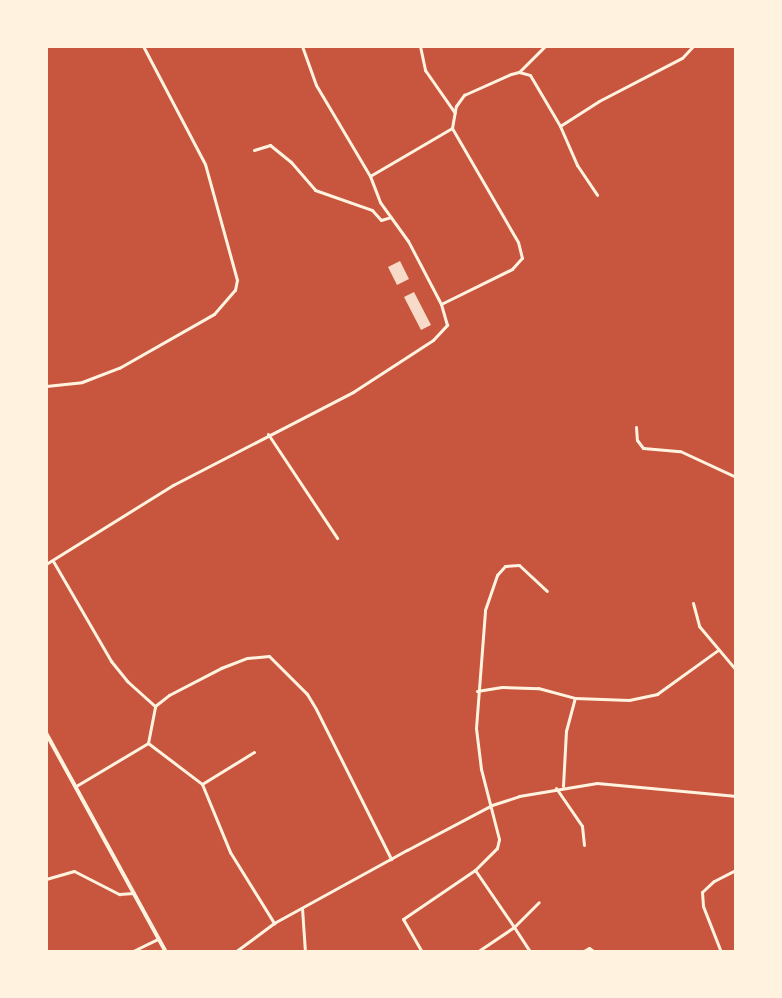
<!DOCTYPE html>
<html>
<head>
<meta charset="utf-8">
<style>
  body { margin:0 }
  #map { position:relative; width:782px; height:998px; overflow:hidden; background:#c8553d; font-family:"Varela Round",sans-serif }
  div>[style] { position:absolute }
  .building>* { inset:0; background:#f7dbc8 }
  .minor>* { height:3px; margin:-1.5px; padding:0 1.5px; transform-origin:1.5px; border-radius:1.5px; background:#fff3e0 }
  .tertiary>* { height:4px; margin:-2px; padding:0 2px; transform-origin:2px; border-radius:2px; background:#fff3e0 }
  span { translate:-50% -50%; white-space:nowrap; text-align:center; line-height:1.15; -webkit-text-stroke:5px #fff3e0; paint-order:stroke }
  .frame { position:absolute; inset:0; border:48px solid #fff3e0; pointer-events:none }
</style>
</head>
<body>
<div id="map">
  <div class="building">
    <div style="clip-path:polygon(400px 261px,409px 279px,397px 285px,388px 267px)"></div>
    <div style="clip-path:polygon(414px 292px,431px 325px,421px 330px,404px 297px)"></div>
  </div>
  <div class="minor">
    <div style="left:302px;top:46px;width:41px;rotate:70.3deg"></div>
    <div style="left:316px;top:85px;width:106px;rotate:59.3deg"></div>
    <div style="left:420px;top:46px;width:25px;rotate:78deg"></div>
    <div style="left:425px;top:70px;width:52px;rotate:55.1deg"></div>
    <div style="left:519px;top:72px;width:37px;rotate:-45deg"></div>
    <div style="left:560px;top:126px;width:43px;rotate:66.4deg"></div>
    <div style="left:577px;top:165px;width:36px;rotate:56deg"></div>
    <div style="left:254px;top:150px;width:17px;rotate:-17deg"></div>
    <div style="left:270px;top:145px;width:27px;rotate:39deg"></div>
    <div style="left:291px;top:162px;width:37px;rotate:49deg"></div>
    <div style="left:315px;top:190px;width:60px;rotate:19.3deg"></div>
    <div style="left:372px;top:210px;width:13px;rotate:48deg"></div>
    <div style="left:381px;top:220px;width:10px;rotate:-17deg"></div>
    <div style="left:441px;top:304px;width:79px;rotate:-26.2deg"></div>
    <div style="left:512px;top:269px;width:15px;rotate:-48deg"></div>
    <div style="left:522px;top:258px;width:16px;rotate:-104deg"></div>
    <div style="left:518px;top:242px;width:132px;rotate:-120.1deg"></div>
    <div style="left:46px;top:386px;width:36px;rotate:-6deg"></div>
    <div style="left:82px;top:382px;width:40px;rotate:-21deg"></div>
    <div style="left:119px;top:368px;width:109px;rotate:-29.6deg"></div>
    <div style="left:214px;top:314px;width:32px;rotate:-49deg"></div>
    <div style="left:235px;top:290px;width:10px;rotate:-79deg"></div>
    <div style="left:237px;top:280px;width:120px;rotate:-105.4deg"></div>
    <div style="left:205px;top:164px;width:133px;rotate:-117.7deg"></div>
    <div style="left:636px;top:427px;width:13px;rotate:86deg"></div>
    <div style="left:637px;top:440px;width:10px;rotate:53deg"></div>
    <div style="left:643px;top:448px;width:37px;rotate:5deg"></div>
    <div style="left:680px;top:451px;width:62px;rotate:24.9deg"></div>
    <div style="left:268px;top:434px;width:125px;rotate:56.4deg"></div>
    <div style="left:53px;top:561px;width:116px;rotate:59.9deg"></div>
    <div style="left:111px;top:661px;width:26px;rotate:51deg"></div>
    <div style="left:127px;top:681px;width:38px;rotate:42deg"></div>
    <div style="left:46px;top:564px;width:150px;rotate:-31.9deg"></div>
    <div style="left:173px;top:485px;width:203px;rotate:-27.3deg"></div>
    <div style="left:353px;top:392px;width:95px;rotate:-33deg"></div>
    <div style="left:433px;top:340px;width:21px;rotate:-47deg"></div>
    <div style="left:447px;top:325px;width:22px;rotate:-106deg"></div>
    <div style="left:441px;top:304px;width:71px;rotate:-117.6deg"></div>
    <div style="left:408px;top:241px;width:48px;rotate:-125.7deg"></div>
    <div style="left:380px;top:202px;width:28px;rotate:-111deg"></div>
    <div style="left:370px;top:176px;width:95px;rotate:-30.3deg"></div>
    <div style="left:452px;top:128px;width:22px;rotate:-80deg"></div>
    <div style="left:456px;top:106px;width:14px;rotate:-54deg"></div>
    <div style="left:464px;top:95px;width:51px;rotate:-24.1deg"></div>
    <div style="left:511px;top:74px;width:8px;rotate:-14deg"></div>
    <div style="left:519px;top:72px;width:11px;rotate:15deg"></div>
    <div style="left:530px;top:75px;width:59px;rotate:59.5deg"></div>
    <div style="left:560px;top:126px;width:46px;rotate:-32.7deg"></div>
    <div style="left:599px;top:101px;width:93px;rotate:-27.4deg"></div>
    <div style="left:682px;top:58px;width:16px;rotate:-47deg"></div>
    <div style="left:693px;top:603px;width:24px;rotate:75deg"></div>
    <div style="left:699px;top:626px;width:57px;rotate:49.9deg"></div>
    <div style="left:477px;top:691px;width:25px;rotate:-9deg"></div>
    <div style="left:502px;top:687px;width:36px;rotate:2deg"></div>
    <div style="left:538px;top:688px;width:38px;rotate:15deg"></div>
    <div style="left:148px;top:743px;width:68px;rotate:37.2deg"></div>
    <div style="left:202px;top:784px;width:74px;rotate:67.6deg"></div>
    <div style="left:230px;top:852px;width:84px;rotate:58.2deg"></div>
    <div style="left:202px;top:784px;width:61px;rotate:-31.6deg"></div>
    <div style="left:76px;top:786px;width:84px;rotate:-30.8deg"></div>
    <div style="left:148px;top:743px;width:38px;rotate:-79deg"></div>
    <div style="left:155px;top:706px;width:18px;rotate:-38deg"></div>
    <div style="left:169px;top:695px;width:59px;rotate:-27.4deg"></div>
    <div style="left:221px;top:668px;width:28px;rotate:-21deg"></div>
    <div style="left:247px;top:658px;width:22px;rotate:-5deg"></div>
    <div style="left:269px;top:656px;width:54px;rotate:45deg"></div>
    <div style="left:307px;top:694px;width:17px;rotate:59deg"></div>
    <div style="left:316px;top:709px;width:168px;rotate:63.4deg"></div>
    <div style="left:563px;top:786px;width:55px;rotate:-86.9deg"></div>
    <div style="left:566px;top:731px;width:34px;rotate:-75deg"></div>
    <div style="left:575px;top:698px;width:54px;rotate:2.1deg"></div>
    <div style="left:629px;top:700px;width:29px;rotate:-12deg"></div>
    <div style="left:657px;top:694px;width:75px;rotate:-35.8deg"></div>
    <div style="left:556px;top:788px;width:46px;rotate:55.6deg"></div>
    <div style="left:582px;top:826px;width:19px;rotate:84deg"></div>
    <div style="left:475px;top:870px;width:31px;rotate:-45deg"></div>
    <div style="left:497px;top:848px;width:9px;rotate:-77deg"></div>
    <div style="left:499px;top:839px;width:72px;rotate:-104.4deg"></div>
    <div style="left:481px;top:769px;width:41px;rotate:-97deg"></div>
    <div style="left:476px;top:728px;width:118px;rotate:-85.6deg"></div>
    <div style="left:485px;top:610px;width:37px;rotate:-71deg"></div>
    <div style="left:497px;top:575px;width:12px;rotate:-48deg"></div>
    <div style="left:505px;top:566px;width:14px;rotate:-4deg"></div>
    <div style="left:519px;top:565px;width:38px;rotate:43deg"></div>
    <div style="left:46px;top:879px;width:29px;rotate:-16deg"></div>
    <div style="left:74px;top:871px;width:51px;rotate:27.1deg"></div>
    <div style="left:119px;top:894px;width:15px;rotate:-4deg"></div>
    <div style="left:302px;top:908px;width:44px;rotate:86.1deg"></div>
    <div style="left:131px;top:952px;width:30px;rotate:-26deg"></div>
    <div style="left:235px;top:952px;width:49px;rotate:-36.6deg"></div>
    <div style="left:274px;top:923px;width:152px;rotate:-28.8deg"></div>
    <div style="left:407px;top:850px;width:96px;rotate:-27.9deg"></div>
    <div style="left:492px;top:805px;width:28px;rotate:-18deg"></div>
    <div style="left:519px;top:796px;width:79px;rotate:-9.5deg"></div>
    <div style="left:597px;top:783px;width:140px;rotate:5.3deg"></div>
    <div style="left:422px;top:952px;width:38px;rotate:-120deg"></div>
    <div style="left:403px;top:919px;width:87px;rotate:-34.2deg"></div>
    <div style="left:475px;top:870px;width:69px;rotate:55.6deg"></div>
    <div style="left:514px;top:927px;width:35px;rotate:-45deg"></div>
    <div style="left:477px;top:952px;width:45px;rotate:-34deg"></div>
    <div style="left:514px;top:927px;width:30px;rotate:57deg"></div>
    <div style="left:582px;top:952px;width:8px;rotate:-30deg"></div>
    <div style="left:589px;top:948px;width:7px;rotate:34deg"></div>
    <div style="left:721px;top:952px;width:49px;rotate:-111.4deg"></div>
    <div style="left:703px;top:906px;width:14px;rotate:-94deg"></div>
    <div style="left:702px;top:892px;width:16px;rotate:-43deg"></div>
    <div style="left:714px;top:881px;width:25px;rotate:-27deg"></div>
  </div>
  <div class="tertiary">
    <div style="left:46px;top:733px;width:250px;rotate:61.3deg"></div>
  </div>
  <div class="frame"></div>
</div>
</body>
</html>
